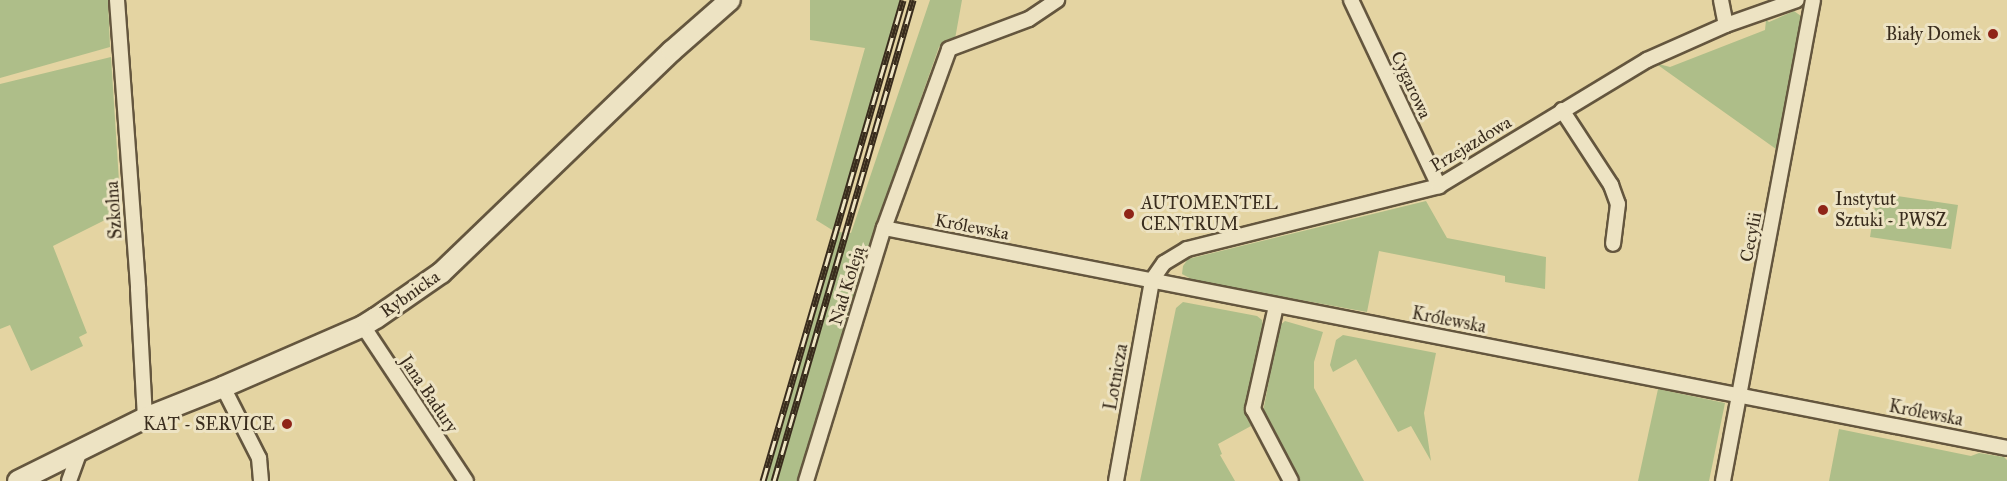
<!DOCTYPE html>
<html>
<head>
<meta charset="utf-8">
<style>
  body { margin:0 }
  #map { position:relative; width:2007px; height:481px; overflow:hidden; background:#e4d4a2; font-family:"IM FELL Great Primer",serif }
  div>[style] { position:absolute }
  .green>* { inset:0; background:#aebe89 }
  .roads { filter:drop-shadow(2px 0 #64563e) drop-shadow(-2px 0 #64563e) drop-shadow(0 2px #64563e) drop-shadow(0 -2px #64563e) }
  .street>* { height:14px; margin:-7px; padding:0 7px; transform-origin:7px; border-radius:7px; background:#ede3c3 }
  .secondary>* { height:20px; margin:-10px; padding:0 10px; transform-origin:10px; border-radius:10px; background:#ede3c3 }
  .rail>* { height:7px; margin-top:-3.5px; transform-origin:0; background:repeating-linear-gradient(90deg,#ede3c3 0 14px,#392c1d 0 28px); box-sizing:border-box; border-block:2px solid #392c1d }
  .dots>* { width:16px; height:16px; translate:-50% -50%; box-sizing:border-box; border:3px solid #ede3c3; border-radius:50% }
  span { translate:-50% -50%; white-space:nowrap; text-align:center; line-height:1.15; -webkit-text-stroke:6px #ede3c3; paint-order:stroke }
  .poi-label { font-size:18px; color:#392c1d }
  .right { translate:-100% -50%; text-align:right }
  .left { translate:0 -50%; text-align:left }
  .street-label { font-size:18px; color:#392c1d }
</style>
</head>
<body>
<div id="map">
  <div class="green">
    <div style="clip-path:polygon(0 0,108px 0,110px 47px,0 78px)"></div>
    <div style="clip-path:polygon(810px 0,900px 0,838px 232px,851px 233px,930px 0,962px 0,955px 39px,939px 47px,873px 234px,801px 481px,766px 481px,837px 233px,816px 220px,865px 48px,810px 40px)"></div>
    <div style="clip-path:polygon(1794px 11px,1801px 16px,1776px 149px,1655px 63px,1670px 67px,1765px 30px,1766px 20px,1769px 22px)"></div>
    <div style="clip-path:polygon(111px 57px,121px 212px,53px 246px,87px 333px,79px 337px,83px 346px,31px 371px,10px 325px,0 329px,0 84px)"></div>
    <div style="clip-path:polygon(1877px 193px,1958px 205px,1951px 249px,1870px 237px)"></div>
    <div style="clip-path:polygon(1426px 201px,1447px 238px,1546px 257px,1545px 289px,1505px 282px,1505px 276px,1379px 251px,1367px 312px,1195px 281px,1182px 274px,1183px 266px,1188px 259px)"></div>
    <div style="clip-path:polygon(1183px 302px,1257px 316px,1262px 320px,1263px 328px,1246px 415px,1251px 426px,1218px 444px,1222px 454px,1220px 455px,1235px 481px,1140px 481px,1176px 308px)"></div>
    <div style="clip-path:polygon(1285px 321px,1323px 332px,1314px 362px,1314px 388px,1364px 481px,1300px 481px,1263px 412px,1279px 326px)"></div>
    <div style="clip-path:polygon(1343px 335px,1436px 353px,1424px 413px,1431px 461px,1411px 426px,1398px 432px,1356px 359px,1333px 372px,1330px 365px,1336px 340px)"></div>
    <div style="clip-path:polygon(1658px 389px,1725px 403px,1709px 481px,1638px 481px)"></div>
    <div style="clip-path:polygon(1839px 429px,1971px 456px,1979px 453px,2004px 457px,2007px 460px,2007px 481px,1829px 481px)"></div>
  </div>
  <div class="roads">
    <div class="street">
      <div style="left:117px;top:0;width:290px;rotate:85.8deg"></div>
      <div style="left:138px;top:289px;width:129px;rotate:86.9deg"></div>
      <div style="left:1351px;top:0;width:206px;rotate:64.7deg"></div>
      <div style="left:1721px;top:0;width:25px;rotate:79deg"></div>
      <div style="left:1562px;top:110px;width:90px;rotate:56.8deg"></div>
      <div style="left:1611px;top:185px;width:20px;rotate:70deg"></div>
      <div style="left:1618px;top:204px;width:40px;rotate:97.1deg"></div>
      <div style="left:884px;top:228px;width:1144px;rotate:11.08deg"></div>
      <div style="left:1276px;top:306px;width:106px;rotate:102.6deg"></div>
      <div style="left:1253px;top:409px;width:81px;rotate:62.2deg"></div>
      <div style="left:363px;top:326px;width:186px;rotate:56.4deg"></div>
      <div style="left:223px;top:387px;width:80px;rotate:63.1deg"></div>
      <div style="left:259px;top:458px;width:23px;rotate:85deg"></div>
      <div style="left:69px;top:481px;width:32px;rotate:-70deg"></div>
      <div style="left:806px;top:481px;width:265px;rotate:-72.9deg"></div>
      <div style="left:884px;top:228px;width:190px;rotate:-70deg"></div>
      <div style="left:949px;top:49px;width:85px;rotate:-20.6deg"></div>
      <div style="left:1029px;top:19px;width:34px;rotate:-34deg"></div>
      <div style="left:1116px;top:481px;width:204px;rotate:-79.8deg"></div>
      <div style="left:1152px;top:280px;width:21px;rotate:-55deg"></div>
      <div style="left:1164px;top:263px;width:27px;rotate:-31deg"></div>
      <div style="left:1187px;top:249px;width:260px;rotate:-14deg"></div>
      <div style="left:1439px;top:186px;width:243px;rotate:-31.2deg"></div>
      <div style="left:1647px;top:60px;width:86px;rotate:-23.9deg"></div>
      <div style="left:1726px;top:25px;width:75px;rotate:-19.4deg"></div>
      <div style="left:1723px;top:481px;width:489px;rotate:-79.4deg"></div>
    </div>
    <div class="secondary">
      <div style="left:18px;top:481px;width:142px;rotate:-26.4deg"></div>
      <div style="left:145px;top:418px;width:84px;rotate:-21.7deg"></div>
      <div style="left:223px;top:387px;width:153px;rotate:-23.5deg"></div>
      <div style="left:363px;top:326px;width:15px;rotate:-32deg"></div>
      <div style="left:376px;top:318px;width:79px;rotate:-34.7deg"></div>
      <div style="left:441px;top:273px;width:320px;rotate:-43.9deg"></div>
      <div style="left:672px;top:51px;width:77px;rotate:-41.3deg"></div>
    </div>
  </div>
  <div class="rail">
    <div style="left:763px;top:481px;width:501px;rotate:-73.77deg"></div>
    <div style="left:774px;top:481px;width:501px;rotate:-73.88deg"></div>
  </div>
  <div class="dots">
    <div style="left:1993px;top:34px;background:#8f2418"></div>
    <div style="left:1823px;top:210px;background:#8f2418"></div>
    <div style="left:1129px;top:214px;background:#8f2418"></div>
    <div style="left:287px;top:424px;background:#8f2418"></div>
  </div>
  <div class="poi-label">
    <span class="right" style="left:1981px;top:34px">Biały Domek</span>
    <span class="left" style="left:1835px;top:210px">Instytut<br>Sztuki - PWSZ</span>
    <span class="left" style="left:1141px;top:214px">AUTOMENTEL<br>CENTRUM</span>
    <span class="right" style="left:275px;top:424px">KAT - SERVICE</span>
  </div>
  <div class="street-label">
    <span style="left:1411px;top:85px;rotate:65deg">Cygarowa</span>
    <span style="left:1471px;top:144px;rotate:-31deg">Przejazdowa</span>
    <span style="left:114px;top:210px;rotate:-94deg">Szkolna</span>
    <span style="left:972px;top:227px;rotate:11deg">Królewska</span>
    <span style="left:1751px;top:237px;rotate:-79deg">Cecylii</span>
    <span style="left:847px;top:286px;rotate:-73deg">Nad Koleją</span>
    <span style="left:410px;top:294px;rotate:-35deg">Rybnicka</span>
    <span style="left:1449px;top:320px;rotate:11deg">Królewska</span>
    <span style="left:1116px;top:377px;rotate:-80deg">Lotnicza</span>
    <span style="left:429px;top:394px;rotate:56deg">Jana Badury</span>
    <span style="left:1926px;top:413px;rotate:11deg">Królewska</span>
  </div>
</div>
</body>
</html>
